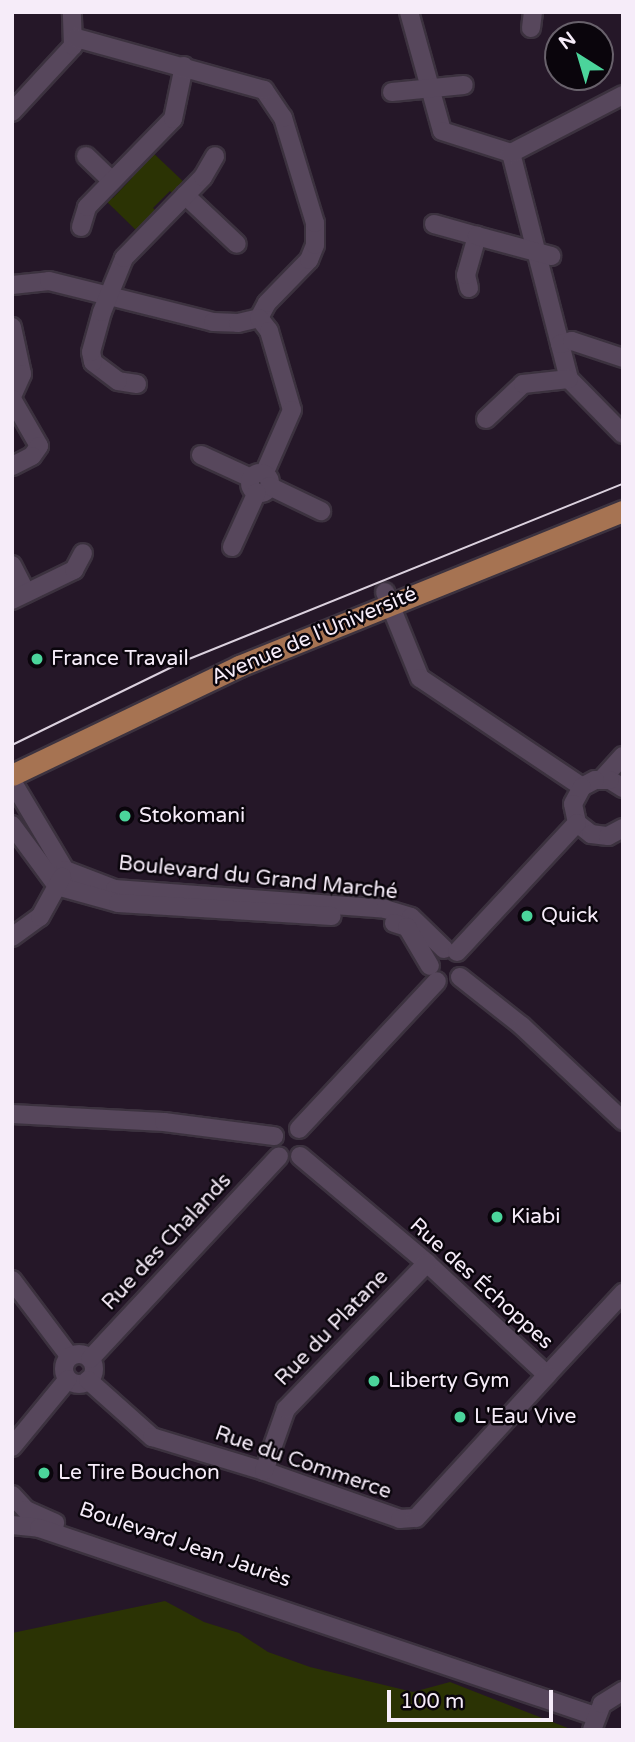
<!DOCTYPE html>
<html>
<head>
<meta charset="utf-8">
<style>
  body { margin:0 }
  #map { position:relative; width:635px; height:1742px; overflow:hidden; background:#251728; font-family:"Varela Round",sans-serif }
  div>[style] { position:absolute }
  .green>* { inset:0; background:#2b3304 }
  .roads { filter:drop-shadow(2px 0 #3c323f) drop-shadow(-2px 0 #3c323f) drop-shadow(0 2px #3c323f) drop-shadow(0 -2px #3c323f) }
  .minor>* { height:18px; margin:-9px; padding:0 9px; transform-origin:9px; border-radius:9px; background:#57475c }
  .minor>.ring { margin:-9px; padding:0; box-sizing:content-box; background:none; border:18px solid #57475c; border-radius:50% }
  .major>* { height:21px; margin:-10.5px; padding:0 10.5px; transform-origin:10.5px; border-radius:10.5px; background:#a67352 }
  .tram>* { height:2px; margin:-1px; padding:0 1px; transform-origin:1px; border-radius:1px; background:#dbd1de }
  .dots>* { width:19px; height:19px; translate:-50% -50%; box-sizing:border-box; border:4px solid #0a050c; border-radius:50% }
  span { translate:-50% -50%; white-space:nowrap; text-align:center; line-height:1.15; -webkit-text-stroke:5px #0a050c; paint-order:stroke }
  .street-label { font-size:21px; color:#f6ecf9 }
  .poi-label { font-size:21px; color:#f6ecf9 }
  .left { translate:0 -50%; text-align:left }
  .frame { position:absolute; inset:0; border:14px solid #f6ecf9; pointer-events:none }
  .north { position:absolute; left:544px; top:21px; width:70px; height:70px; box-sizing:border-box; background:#0a050c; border:2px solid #68616b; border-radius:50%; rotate:323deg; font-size:19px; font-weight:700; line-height:28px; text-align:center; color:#f6ecf9 }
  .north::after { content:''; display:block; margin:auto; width:24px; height:32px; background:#4bd49b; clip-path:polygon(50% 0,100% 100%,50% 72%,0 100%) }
  .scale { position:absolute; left:387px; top:1690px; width:166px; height:32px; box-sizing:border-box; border:4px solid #f6ecf9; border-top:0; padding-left:9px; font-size:21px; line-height:24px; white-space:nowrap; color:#f6ecf9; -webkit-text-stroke:5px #0a050c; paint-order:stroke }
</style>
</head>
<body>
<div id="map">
  <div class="green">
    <div style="clip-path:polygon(149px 149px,188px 186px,177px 198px,170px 191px,153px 208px,160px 215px,141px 235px,103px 198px,107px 194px,113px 198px,132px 178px,128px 172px)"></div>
    <div style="clip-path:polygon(165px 1601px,204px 1622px,239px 1633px,268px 1652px,310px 1667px,413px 1692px,450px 1682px,573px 1730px,12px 1730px,12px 1633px)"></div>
  </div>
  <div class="roads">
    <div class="minor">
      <div style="left:409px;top:12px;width:123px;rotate:74.5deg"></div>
      <div style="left:442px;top:131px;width:72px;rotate:17.7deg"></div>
      <div style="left:511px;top:153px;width:233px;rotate:75.6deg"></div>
      <div style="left:569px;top:379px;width:77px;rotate:45.5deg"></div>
      <div style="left:531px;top:28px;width:16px;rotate:-83deg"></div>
      <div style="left:392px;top:92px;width:72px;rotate:-5.6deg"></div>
      <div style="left:12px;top:112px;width:90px;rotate:-47.3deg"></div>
      <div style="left:73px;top:46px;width:34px;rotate:-92deg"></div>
      <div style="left:511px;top:153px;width:126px;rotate:-27.4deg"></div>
      <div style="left:86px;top:156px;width:36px;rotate:44deg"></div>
      <div style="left:185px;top:195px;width:71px;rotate:43.3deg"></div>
      <div style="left:434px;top:224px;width:45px;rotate:15.6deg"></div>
      <div style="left:81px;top:227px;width:21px;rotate:-73deg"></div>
      <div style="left:87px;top:207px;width:123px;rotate:-45.7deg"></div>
      <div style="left:173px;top:119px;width:54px;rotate:-78.3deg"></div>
      <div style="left:12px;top:285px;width:37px;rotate:-6deg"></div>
      <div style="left:49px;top:281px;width:169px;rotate:14deg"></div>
      <div style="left:213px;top:322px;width:25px;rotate:2deg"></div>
      <div style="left:238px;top:323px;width:22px;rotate:-13deg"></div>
      <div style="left:259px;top:318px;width:17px;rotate:-62deg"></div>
      <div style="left:267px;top:303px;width:60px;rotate:-45.7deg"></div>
      <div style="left:309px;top:260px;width:16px;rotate:-68deg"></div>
      <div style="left:315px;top:245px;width:22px;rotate:-90deg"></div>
      <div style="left:315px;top:223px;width:110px;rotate:-106.9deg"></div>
      <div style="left:283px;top:118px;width:34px;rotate:-124deg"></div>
      <div style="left:264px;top:90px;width:195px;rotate:-164.5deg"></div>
      <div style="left:469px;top:288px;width:13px;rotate:-103deg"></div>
      <div style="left:466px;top:275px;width:41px;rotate:-74.2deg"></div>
      <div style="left:477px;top:236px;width:77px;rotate:15.1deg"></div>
      <div style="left:259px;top:318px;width:16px;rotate:52deg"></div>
      <div style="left:269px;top:331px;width:82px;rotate:73.8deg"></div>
      <div style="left:292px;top:410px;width:70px;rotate:113.6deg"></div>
      <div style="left:12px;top:327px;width:48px;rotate:78deg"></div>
      <div style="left:22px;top:374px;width:24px;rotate:114deg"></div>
      <div style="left:560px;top:344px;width:12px;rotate:-14deg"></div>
      <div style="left:572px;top:341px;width:54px;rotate:18.4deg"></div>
      <div style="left:137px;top:384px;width:19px;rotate:-171deg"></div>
      <div style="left:118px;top:381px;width:31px;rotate:-143deg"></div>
      <div style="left:93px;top:362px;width:10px;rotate:-101deg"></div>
      <div style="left:91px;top:352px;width:41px;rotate:-74.6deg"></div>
      <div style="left:102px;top:312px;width:58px;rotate:-67.8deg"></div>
      <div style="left:124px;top:258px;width:113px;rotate:-45.7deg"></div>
      <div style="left:203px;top:177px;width:24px;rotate:-60deg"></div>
      <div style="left:12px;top:399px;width:54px;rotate:60.1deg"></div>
      <div style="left:39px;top:446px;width:12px;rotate:125deg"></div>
      <div style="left:32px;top:456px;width:22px;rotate:153deg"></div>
      <div style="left:486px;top:419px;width:51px;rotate:-43.4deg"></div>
      <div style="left:523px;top:384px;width:46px;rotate:-6.2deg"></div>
      <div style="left:201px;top:455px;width:55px;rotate:24.7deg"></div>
      <div class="ring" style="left:250px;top:473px;width:2px;height:2px"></div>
      <div style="left:269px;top:486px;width:58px;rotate:25.7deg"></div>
      <div style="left:232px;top:547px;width:60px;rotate:-65.6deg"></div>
      <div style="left:12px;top:565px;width:31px;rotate:63deg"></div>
      <div style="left:385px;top:592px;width:93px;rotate:67.9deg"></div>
      <div style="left:420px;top:678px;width:195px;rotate:33.9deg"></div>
      <div style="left:12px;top:600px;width:69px;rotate:-25.8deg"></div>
      <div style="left:74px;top:570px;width:19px;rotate:-62deg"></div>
      <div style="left:602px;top:779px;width:31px;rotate:-48deg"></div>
      <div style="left:12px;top:781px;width:104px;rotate:59.2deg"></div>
      <div style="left:65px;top:870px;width:53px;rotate:20.8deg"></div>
      <div style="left:115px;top:889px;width:271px;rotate:4.2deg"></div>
      <div style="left:385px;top:909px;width:27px;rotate:17deg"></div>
      <div style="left:411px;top:917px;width:46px;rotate:44.1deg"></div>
      <div style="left:623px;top:788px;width:15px;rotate:-148deg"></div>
      <div style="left:610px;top:780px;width:15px;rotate:180deg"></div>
      <div style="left:595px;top:780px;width:15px;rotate:152deg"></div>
      <div style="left:582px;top:787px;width:19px;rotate:118deg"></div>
      <div style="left:573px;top:804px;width:19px;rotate:78deg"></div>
      <div style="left:577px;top:823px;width:18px;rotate:38deg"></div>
      <div style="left:591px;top:834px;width:17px;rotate:7deg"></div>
      <div style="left:608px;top:836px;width:17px;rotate:-28deg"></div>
      <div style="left:12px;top:825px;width:76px;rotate:53.6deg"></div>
      <div style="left:57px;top:886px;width:63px;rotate:15.6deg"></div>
      <div style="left:118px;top:903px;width:214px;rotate:3.5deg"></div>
      <div style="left:394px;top:923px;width:14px;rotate:17deg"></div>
      <div style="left:407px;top:927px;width:45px;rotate:59.5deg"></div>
      <div style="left:12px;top:937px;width:34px;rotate:-36deg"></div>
      <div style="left:40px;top:917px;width:46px;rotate:-61.2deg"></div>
      <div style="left:457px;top:952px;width:176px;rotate:-47.1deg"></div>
      <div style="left:460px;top:977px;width:79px;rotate:38.3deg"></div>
      <div style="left:522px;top:1026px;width:139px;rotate:43.2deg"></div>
      <div style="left:12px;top:1114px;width:152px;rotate:3deg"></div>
      <div style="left:164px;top:1122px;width:111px;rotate:7.3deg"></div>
      <div style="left:299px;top:1129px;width:202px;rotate:-47deg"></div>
      <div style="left:300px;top:1156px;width:166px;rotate:40.1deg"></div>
      <div style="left:427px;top:1263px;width:164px;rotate:43deg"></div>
      <div style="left:547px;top:1375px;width:112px;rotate:-47.2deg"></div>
      <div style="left:12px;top:1280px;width:96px;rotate:53deg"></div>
      <div class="ring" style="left:64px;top:1354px;width:12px;height:12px"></div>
      <div style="left:90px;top:1359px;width:277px;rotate:-47deg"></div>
      <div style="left:88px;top:1380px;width:86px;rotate:41.7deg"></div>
      <div style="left:152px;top:1437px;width:117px;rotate:16.9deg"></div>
      <div style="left:264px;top:1471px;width:144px;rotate:19.4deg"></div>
      <div style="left:400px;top:1519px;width:16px;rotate:-4deg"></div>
      <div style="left:416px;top:1518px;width:194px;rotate:-47.5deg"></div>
      <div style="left:12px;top:1447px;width:88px;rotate:-50.5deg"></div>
      <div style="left:264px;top:1471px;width:66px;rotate:-70.5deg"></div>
      <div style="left:286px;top:1409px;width:203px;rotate:-46deg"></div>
      <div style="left:12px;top:1495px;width:21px;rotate:47deg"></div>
      <div style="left:26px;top:1510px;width:32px;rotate:24deg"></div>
      <div style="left:12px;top:1525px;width:27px;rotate:6deg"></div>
      <div style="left:39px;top:1528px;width:587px;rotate:18.68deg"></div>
      <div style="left:592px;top:1730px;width:28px;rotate:-69deg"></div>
      <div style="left:602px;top:1704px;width:25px;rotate:-32deg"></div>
    </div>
    <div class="major">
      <div style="left:12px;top:775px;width:252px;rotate:-25.6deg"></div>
      <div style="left:239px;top:666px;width:414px;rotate:-22deg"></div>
    </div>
  </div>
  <div class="tram">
    <div style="left:12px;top:745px;width:191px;rotate:-26deg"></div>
    <div style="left:184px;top:661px;width:473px;rotate:-22deg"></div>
  </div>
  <div class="dots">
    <div style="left:37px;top:659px;background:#4bd49b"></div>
    <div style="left:125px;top:816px;background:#4bd49b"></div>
    <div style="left:527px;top:916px;background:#4bd49b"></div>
    <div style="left:497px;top:1217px;background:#4bd49b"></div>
    <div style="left:374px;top:1381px;background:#4bd49b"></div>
    <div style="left:460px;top:1417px;background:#4bd49b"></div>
    <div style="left:44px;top:1473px;background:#4bd49b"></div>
  </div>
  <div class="street-label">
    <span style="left:314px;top:636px;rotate:-23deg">Avenue de l'Université</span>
    <span style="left:258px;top:878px;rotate:6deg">Boulevard du Grand Marché</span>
    <span style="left:167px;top:1242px;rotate:-47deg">Rue des Chalands</span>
    <span style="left:481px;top:1284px;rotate:42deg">Rue des Échoppes</span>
    <span style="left:332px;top:1328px;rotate:-46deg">Rue du Platane</span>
    <span style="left:303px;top:1463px;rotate:19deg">Rue du Commerce</span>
    <span style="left:185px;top:1545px;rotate:19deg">Boulevard Jean Jaurès</span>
  </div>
  <div class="poi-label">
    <span class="left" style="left:51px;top:659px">France Travail</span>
    <span class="left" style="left:139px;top:816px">Stokomani</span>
    <span class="left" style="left:541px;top:916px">Quick</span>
    <span class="left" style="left:511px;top:1217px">Kiabi</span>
    <span class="left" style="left:388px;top:1381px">Liberty Gym</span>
    <span class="left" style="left:474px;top:1417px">L'Eau Vive</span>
    <span class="left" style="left:58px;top:1473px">Le Tire Bouchon</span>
  </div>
  <div class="frame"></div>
  <div class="north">N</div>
  <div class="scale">100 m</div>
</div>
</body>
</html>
